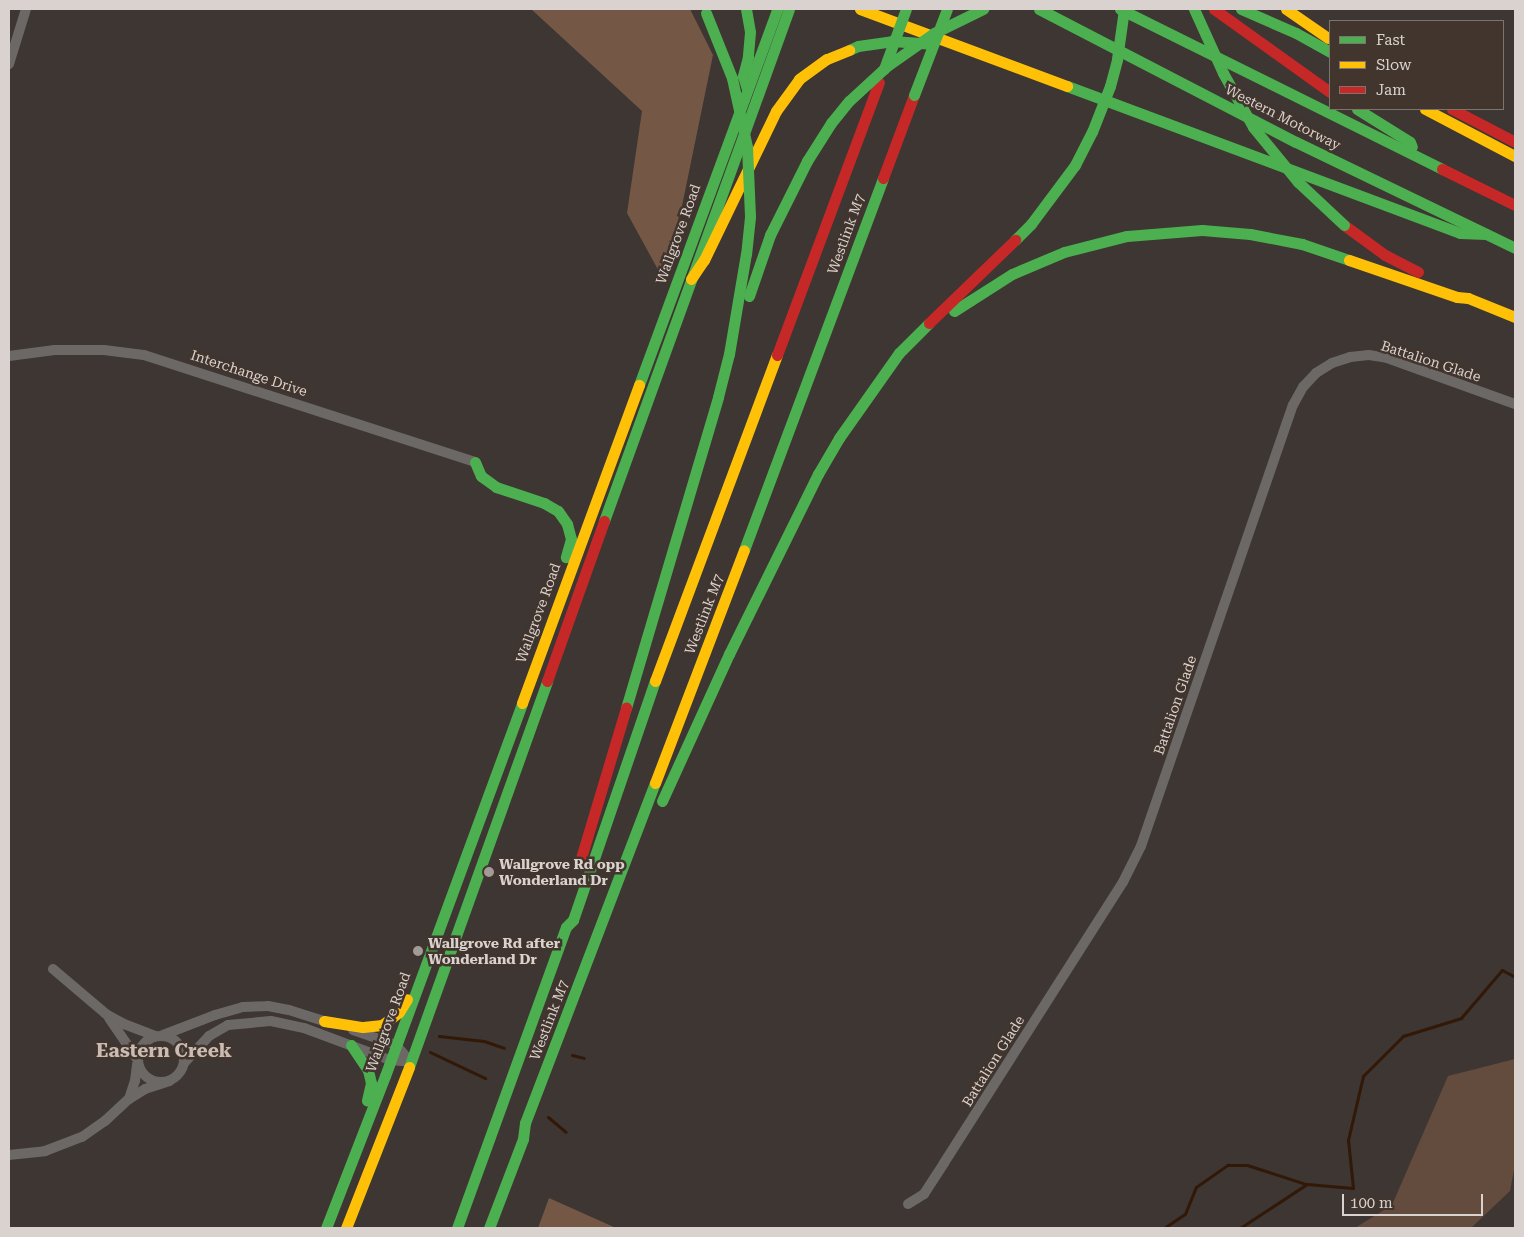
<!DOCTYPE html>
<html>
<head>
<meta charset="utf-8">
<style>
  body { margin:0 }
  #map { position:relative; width:1524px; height:1237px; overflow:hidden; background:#3d3632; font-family:"Roboto Serif",serif }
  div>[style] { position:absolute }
  .green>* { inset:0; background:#634b3d }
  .forest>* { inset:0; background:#755745 }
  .stream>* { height:3px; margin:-1.5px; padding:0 1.5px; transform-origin:1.5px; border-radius:1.5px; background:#321807 }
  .street>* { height:10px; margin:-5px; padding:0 5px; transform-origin:5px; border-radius:5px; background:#6b6866 }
  .street>.ring { margin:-5px; padding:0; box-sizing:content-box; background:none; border:10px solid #6b6866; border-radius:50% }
  .fast>* { height:11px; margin:-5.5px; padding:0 5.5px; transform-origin:5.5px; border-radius:5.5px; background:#4caf50 }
  .slow>* { height:11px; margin:-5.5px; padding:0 5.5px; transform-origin:5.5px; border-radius:5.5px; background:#ffc107 }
  .jam>* { height:11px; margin:-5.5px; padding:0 5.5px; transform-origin:5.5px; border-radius:5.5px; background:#c62828 }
  .fast-bridge>* { height:11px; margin:-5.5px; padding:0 5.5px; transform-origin:5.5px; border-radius:5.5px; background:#4caf50 }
  .dots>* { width:14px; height:14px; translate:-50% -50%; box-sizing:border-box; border:2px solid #41352e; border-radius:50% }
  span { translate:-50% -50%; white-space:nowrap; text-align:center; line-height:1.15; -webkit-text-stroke:5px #41352e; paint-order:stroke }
  .street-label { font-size:14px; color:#dad2ce }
  .poi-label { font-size:14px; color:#dad2ce; font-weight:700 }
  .left { translate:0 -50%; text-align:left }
  .district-label { font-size:19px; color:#cabcb3; font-weight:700 }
  .frame { position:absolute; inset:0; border:10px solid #dad2ce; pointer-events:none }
  .legend { position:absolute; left:1329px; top:20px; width:175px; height:90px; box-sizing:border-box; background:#41352e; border:1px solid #7e746e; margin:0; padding:6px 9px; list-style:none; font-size:15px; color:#dad2ce }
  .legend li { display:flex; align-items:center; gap:10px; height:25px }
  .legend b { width:25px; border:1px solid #7e746e }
  .scale { position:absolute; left:1342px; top:1194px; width:141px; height:22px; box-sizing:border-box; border:2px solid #dad2ce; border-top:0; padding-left:6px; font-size:15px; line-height:18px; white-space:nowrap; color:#dad2ce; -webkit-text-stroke:4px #41352e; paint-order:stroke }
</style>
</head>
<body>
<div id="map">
  <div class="green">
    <div style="clip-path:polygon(1515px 1059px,1515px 1165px,1510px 1191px,1471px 1228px,1355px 1228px,1392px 1205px,1448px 1076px)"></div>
  </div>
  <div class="forest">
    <div style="clip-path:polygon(531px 9px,690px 9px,713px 55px,682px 206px,662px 277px,627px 213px,642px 111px)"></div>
    <div style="clip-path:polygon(549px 1198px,616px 1228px,538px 1228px)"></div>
  </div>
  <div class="stream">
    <div style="left:439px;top:1036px;width:45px;rotate:6.3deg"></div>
    <div style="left:484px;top:1041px;width:21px;rotate:19deg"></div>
    <div style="left:430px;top:1052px;width:61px;rotate:25.3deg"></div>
    <div style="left:572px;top:1055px;width:12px;rotate:14deg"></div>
    <div style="left:548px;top:1117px;width:23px;rotate:40deg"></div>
    <div style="left:1164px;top:1228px;width:25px;rotate:-34deg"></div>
    <div style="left:1185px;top:1214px;width:29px;rotate:-68deg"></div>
    <div style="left:1196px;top:1187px;width:39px;rotate:-35deg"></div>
    <div style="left:1228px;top:1165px;width:19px"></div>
    <div style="left:1247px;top:1165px;width:62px;rotate:17.9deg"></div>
    <div style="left:1240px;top:1228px;width:80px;rotate:-33.3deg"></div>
    <div style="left:1307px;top:1184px;width:46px;rotate:5deg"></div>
    <div style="left:1353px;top:1188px;width:48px;rotate:-95.9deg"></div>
    <div style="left:1348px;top:1140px;width:66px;rotate:-76.8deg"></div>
    <div style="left:1363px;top:1076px;width:57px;rotate:-45deg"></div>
    <div style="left:1403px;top:1036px;width:61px;rotate:-17.2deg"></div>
    <div style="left:1461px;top:1018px;width:63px;rotate:-49.5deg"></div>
    <div style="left:1502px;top:970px;width:15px;rotate:28deg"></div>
  </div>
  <div class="street">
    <div style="left:9px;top:64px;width:58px;rotate:-72.8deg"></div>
    <div style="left:9px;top:356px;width:46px;rotate:-7.4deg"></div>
    <div style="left:55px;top:350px;width:49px"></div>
    <div style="left:104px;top:350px;width:40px;rotate:7.1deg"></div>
    <div style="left:144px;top:355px;width:348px;rotate:17.9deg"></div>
    <div style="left:53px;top:969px;width:70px;rotate:40.3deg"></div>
    <div style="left:106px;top:1014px;width:21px;rotate:29deg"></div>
    <div style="left:124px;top:1024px;width:34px;rotate:21deg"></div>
    <div style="left:109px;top:1018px;width:50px;rotate:55.7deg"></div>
    <div style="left:353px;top:1030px;width:46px;rotate:19.2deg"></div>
    <div style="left:396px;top:1045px;width:23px;rotate:49deg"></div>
    <div style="left:163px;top:1035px;width:56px;rotate:-21deg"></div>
    <div style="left:215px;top:1015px;width:29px;rotate:-16deg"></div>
    <div style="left:243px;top:1007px;width:25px;rotate:-2deg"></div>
    <div style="left:268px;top:1006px;width:21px;rotate:11deg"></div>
    <div style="left:289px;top:1010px;width:43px;rotate:17.6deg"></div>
    <div class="ring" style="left:138px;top:1036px;width:36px;height:36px"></div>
    <div style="left:184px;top:1063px;width:37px;rotate:-47deg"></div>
    <div style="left:209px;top:1036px;width:22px;rotate:-30deg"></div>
    <div style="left:228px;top:1025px;width:43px;rotate:-5.3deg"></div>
    <div style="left:271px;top:1021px;width:34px;rotate:12deg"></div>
    <div style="left:304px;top:1028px;width:92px;rotate:20.4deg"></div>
    <div style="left:390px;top:1060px;width:21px;rotate:5deg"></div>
    <div style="left:129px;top:1099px;width:19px;rotate:-72deg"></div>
    <div style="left:135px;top:1081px;width:17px;rotate:-83deg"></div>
    <div style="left:9px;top:1155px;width:36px;rotate:-6deg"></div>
    <div style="left:45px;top:1151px;width:40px;rotate:-21deg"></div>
    <div style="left:82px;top:1137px;width:28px;rotate:-35deg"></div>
    <div style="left:105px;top:1121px;width:33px;rotate:-43deg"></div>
    <div style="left:129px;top:1099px;width:19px;rotate:-32deg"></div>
    <div style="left:145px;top:1089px;width:26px;rotate:-18deg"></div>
    <div style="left:908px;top:1204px;width:19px;rotate:-32deg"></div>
    <div style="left:924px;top:1194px;width:37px;rotate:-57deg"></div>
    <div style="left:944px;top:1163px;width:333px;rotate:-57.5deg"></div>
    <div style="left:1123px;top:882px;width:40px;rotate:-63.4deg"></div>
    <div style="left:1141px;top:846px;width:466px;rotate:-71deg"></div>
    <div style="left:1293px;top:405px;width:21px;rotate:-61deg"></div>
    <div style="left:1303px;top:387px;width:19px;rotate:-47deg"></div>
    <div style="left:1316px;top:373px;width:19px;rotate:-32deg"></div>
    <div style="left:1332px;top:363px;width:19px;rotate:-18deg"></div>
    <div style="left:1350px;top:357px;width:19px;rotate:-6deg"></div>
    <div style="left:1369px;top:355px;width:18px;rotate:9deg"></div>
    <div style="left:1387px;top:358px;width:136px;rotate:19.8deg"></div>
  </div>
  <div class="fast">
    <div style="left:746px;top:9px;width:23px;rotate:80deg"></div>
    <div style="left:750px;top:32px;width:25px;rotate:95deg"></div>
    <div style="left:748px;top:57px;width:20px;rotate:105deg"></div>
    <div style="left:743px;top:76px;width:14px;rotate:73deg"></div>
    <div style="left:1039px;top:9px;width:289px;rotate:27.4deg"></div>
    <div style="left:1296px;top:142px;width:243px;rotate:25.8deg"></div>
    <div style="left:1120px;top:9px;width:360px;rotate:26.4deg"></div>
    <div style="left:1241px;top:9px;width:60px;rotate:23.6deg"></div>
    <div style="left:1296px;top:33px;width:39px;rotate:29deg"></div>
    <div style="left:849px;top:50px;width:10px;rotate:-24deg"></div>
    <div style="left:858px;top:46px;width:34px;rotate:-8deg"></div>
    <div style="left:892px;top:41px;width:39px;rotate:4deg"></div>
    <div style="left:1067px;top:86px;width:420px;rotate:20.5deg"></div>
    <div style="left:1460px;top:233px;width:26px;rotate:2deg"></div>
    <div style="left:1357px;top:109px;width:62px;rotate:31.9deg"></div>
    <div style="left:1410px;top:142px;width:5px;rotate:68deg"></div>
    <div style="left:1015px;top:240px;width:23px;rotate:-45deg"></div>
    <div style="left:1031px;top:224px;width:74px;rotate:-53.3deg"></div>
    <div style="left:1075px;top:165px;width:37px;rotate:-63deg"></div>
    <div style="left:749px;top:296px;width:65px;rotate:-71deg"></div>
    <div style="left:770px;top:235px;width:83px;rotate:-63.4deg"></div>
    <div style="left:954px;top:311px;width:69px;rotate:-32.5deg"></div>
    <div style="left:1012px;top:274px;width:56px;rotate:-22.9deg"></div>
    <div style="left:1064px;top:252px;width:65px;rotate:-14.3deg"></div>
    <div style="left:1127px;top:236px;width:75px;rotate:-4.6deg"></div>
    <div style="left:1202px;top:230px;width:48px;rotate:4.8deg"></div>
    <div style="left:1250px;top:234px;width:53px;rotate:10.9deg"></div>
    <div style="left:1302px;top:244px;width:50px;rotate:18.8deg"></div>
    <div style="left:639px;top:385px;width:401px;rotate:-69.8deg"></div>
    <div style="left:475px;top:462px;width:15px;rotate:67deg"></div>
    <div style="left:481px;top:476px;width:19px;rotate:36deg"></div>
    <div style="left:496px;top:487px;width:51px;rotate:18.4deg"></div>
    <div style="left:544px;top:503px;width:16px;rotate:30deg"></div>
    <div style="left:558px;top:511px;width:16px;rotate:55deg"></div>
    <div style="left:567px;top:524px;width:16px;rotate:75deg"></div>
    <div style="left:571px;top:539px;width:19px;rotate:106deg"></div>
    <div style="left:604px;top:521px;width:544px;rotate:-70.13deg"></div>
    <div style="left:744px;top:550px;width:397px;rotate:-69.5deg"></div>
    <div style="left:626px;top:708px;width:324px;rotate:-73.5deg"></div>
    <div style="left:718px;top:397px;width:44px;rotate:-75.7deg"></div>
    <div style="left:729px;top:354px;width:101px;rotate:-80.4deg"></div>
    <div style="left:662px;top:801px;width:162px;rotate:-65.5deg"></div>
    <div style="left:729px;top:654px;width:201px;rotate:-63.7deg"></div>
    <div style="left:818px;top:474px;width:42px;rotate:-59.7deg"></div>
    <div style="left:839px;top:438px;width:104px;rotate:-54.8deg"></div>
    <div style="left:899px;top:353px;width:42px;rotate:-45deg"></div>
    <div style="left:351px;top:1045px;width:30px;rotate:56deg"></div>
    <div style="left:368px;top:1070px;width:13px;rotate:77deg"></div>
    <div style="left:371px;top:1083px;width:18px;rotate:103deg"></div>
    <div style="left:409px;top:1067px;width:410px;rotate:-70.3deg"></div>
    <div style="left:326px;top:1228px;width:163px;rotate:-68.8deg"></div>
    <div style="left:385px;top:1076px;width:397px;rotate:-69.8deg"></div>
    <div style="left:457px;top:1228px;width:320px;rotate:-70.1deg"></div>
    <div style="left:566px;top:927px;width:10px;rotate:-45deg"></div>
    <div style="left:573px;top:920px;width:253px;rotate:-71.1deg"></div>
    <div style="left:489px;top:1228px;width:95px;rotate:-69.1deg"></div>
    <div style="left:523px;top:1139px;width:16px;rotate:-83deg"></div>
    <div style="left:525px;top:1123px;width:364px;rotate:-69.1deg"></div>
  </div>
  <div class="slow">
    <div style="left:860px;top:9px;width:221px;rotate:20.4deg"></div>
    <div style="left:1286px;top:9px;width:51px;rotate:34.6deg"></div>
    <div style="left:1425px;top:109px;width:102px;rotate:27.6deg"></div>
    <div style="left:1349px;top:260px;width:114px;rotate:18.9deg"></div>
    <div style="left:1457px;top:297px;width:11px;rotate:5deg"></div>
    <div style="left:1468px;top:298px;width:51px;rotate:22deg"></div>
    <div style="left:691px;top:279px;width:23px;rotate:-56deg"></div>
    <div style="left:704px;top:260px;width:165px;rotate:-64.2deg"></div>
    <div style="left:776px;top:111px;width:39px;rotate:-54deg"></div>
    <div style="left:799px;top:79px;width:34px;rotate:-36deg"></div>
    <div style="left:827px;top:59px;width:24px;rotate:-22deg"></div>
    <div style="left:655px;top:681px;width:348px;rotate:-69.5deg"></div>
    <div style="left:522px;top:703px;width:339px;rotate:-69.8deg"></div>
    <div style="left:655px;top:783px;width:249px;rotate:-69.1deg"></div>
    <div style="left:324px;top:1021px;width:39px;rotate:9deg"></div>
    <div style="left:363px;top:1027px;width:19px;rotate:-6deg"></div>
    <div style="left:382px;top:1025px;width:21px;rotate:-37deg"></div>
    <div style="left:399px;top:1012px;width:15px;rotate:-58deg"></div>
    <div style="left:346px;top:1228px;width:173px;rotate:-68.6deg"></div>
  </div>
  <div class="jam">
    <div style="left:1214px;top:9px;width:143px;rotate:35.6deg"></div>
    <div style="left:1452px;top:109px;width:71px;rotate:27.6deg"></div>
    <div style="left:1442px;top:169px;width:81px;rotate:26.3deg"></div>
    <div style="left:883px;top:178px;width:89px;rotate:-69.5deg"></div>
    <div style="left:1344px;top:225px;width:51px;rotate:36.2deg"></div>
    <div style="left:1385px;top:255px;width:37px;rotate:27deg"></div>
    <div style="left:929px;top:323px;width:120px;rotate:-44deg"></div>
    <div style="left:777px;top:355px;width:291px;rotate:-69.5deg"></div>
    <div style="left:547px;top:681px;width:170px;rotate:-70.4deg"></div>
    <div style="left:581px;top:858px;width:157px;rotate:-73.3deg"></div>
  </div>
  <div class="fast-bridge">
    <div style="left:1194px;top:9px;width:70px;rotate:65.6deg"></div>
    <div style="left:1223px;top:73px;width:62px;rotate:60.9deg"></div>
    <div style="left:1253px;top:127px;width:71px;rotate:50.7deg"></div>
    <div style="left:1298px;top:182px;width:63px;rotate:43.1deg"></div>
    <div style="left:706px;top:13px;width:70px;rotate:68.2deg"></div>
    <div style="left:732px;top:78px;width:71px;rotate:77.7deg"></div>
    <div style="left:747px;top:147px;width:70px;rotate:87.5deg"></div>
    <div style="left:750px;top:217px;width:37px;rotate:96deg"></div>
    <div style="left:884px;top:69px;width:64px;rotate:-69.9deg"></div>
    <div style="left:914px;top:95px;width:92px;rotate:-69deg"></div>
    <div style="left:1092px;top:132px;width:49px;rotate:-68.6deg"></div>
    <div style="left:1110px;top:86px;width:28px;rotate:-75deg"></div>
    <div style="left:1117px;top:59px;width:50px;rotate:-82deg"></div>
    <div style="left:807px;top:161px;width:45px;rotate:-57.7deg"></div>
    <div style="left:831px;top:123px;width:28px;rotate:-51deg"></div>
    <div style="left:849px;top:101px;width:52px;rotate:-42.6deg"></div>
    <div style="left:887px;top:66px;width:57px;rotate:-35.1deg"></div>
    <div style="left:934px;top:33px;width:55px;rotate:-26.1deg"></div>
  </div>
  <div class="dots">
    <div style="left:489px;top:872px;background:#a39b97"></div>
    <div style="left:418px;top:951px;background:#a39b97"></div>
  </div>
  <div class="street-label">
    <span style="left:1283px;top:117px;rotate:27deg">Western Motorway</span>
    <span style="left:678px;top:234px;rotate:-70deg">Wallgrove Road</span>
    <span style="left:846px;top:234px;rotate:-70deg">Westlink M7</span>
    <span style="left:1431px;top:361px;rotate:18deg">Battalion Glade</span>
    <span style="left:249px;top:373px;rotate:18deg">Interchange Drive</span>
    <span style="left:538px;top:613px;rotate:-70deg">Wallgrove Road</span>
    <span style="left:704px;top:614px;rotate:-69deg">Westlink M7</span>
    <span style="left:1175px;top:705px;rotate:-71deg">Battalion Glade</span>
    <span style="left:549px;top:1020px;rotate:-69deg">Westlink M7</span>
    <span style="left:388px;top:1022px;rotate:-70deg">Wallgrove Road</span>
    <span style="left:993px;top:1061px;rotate:-58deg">Battalion Glade</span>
  </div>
  <div class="poi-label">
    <span class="left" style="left:499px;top:872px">Wallgrove Rd opp<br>Wonderland Dr</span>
    <span class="left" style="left:428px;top:951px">Wallgrove Rd after<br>Wonderland Dr</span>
  </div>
  <div class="district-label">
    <span style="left:164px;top:1051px">Eastern Creek</span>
  </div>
  <div class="frame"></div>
  <ul class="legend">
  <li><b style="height:6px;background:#4caf50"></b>Fast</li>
  <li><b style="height:6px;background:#ffc107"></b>Slow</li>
  <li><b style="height:6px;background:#c62828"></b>Jam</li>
  </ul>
  <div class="scale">100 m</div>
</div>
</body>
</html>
